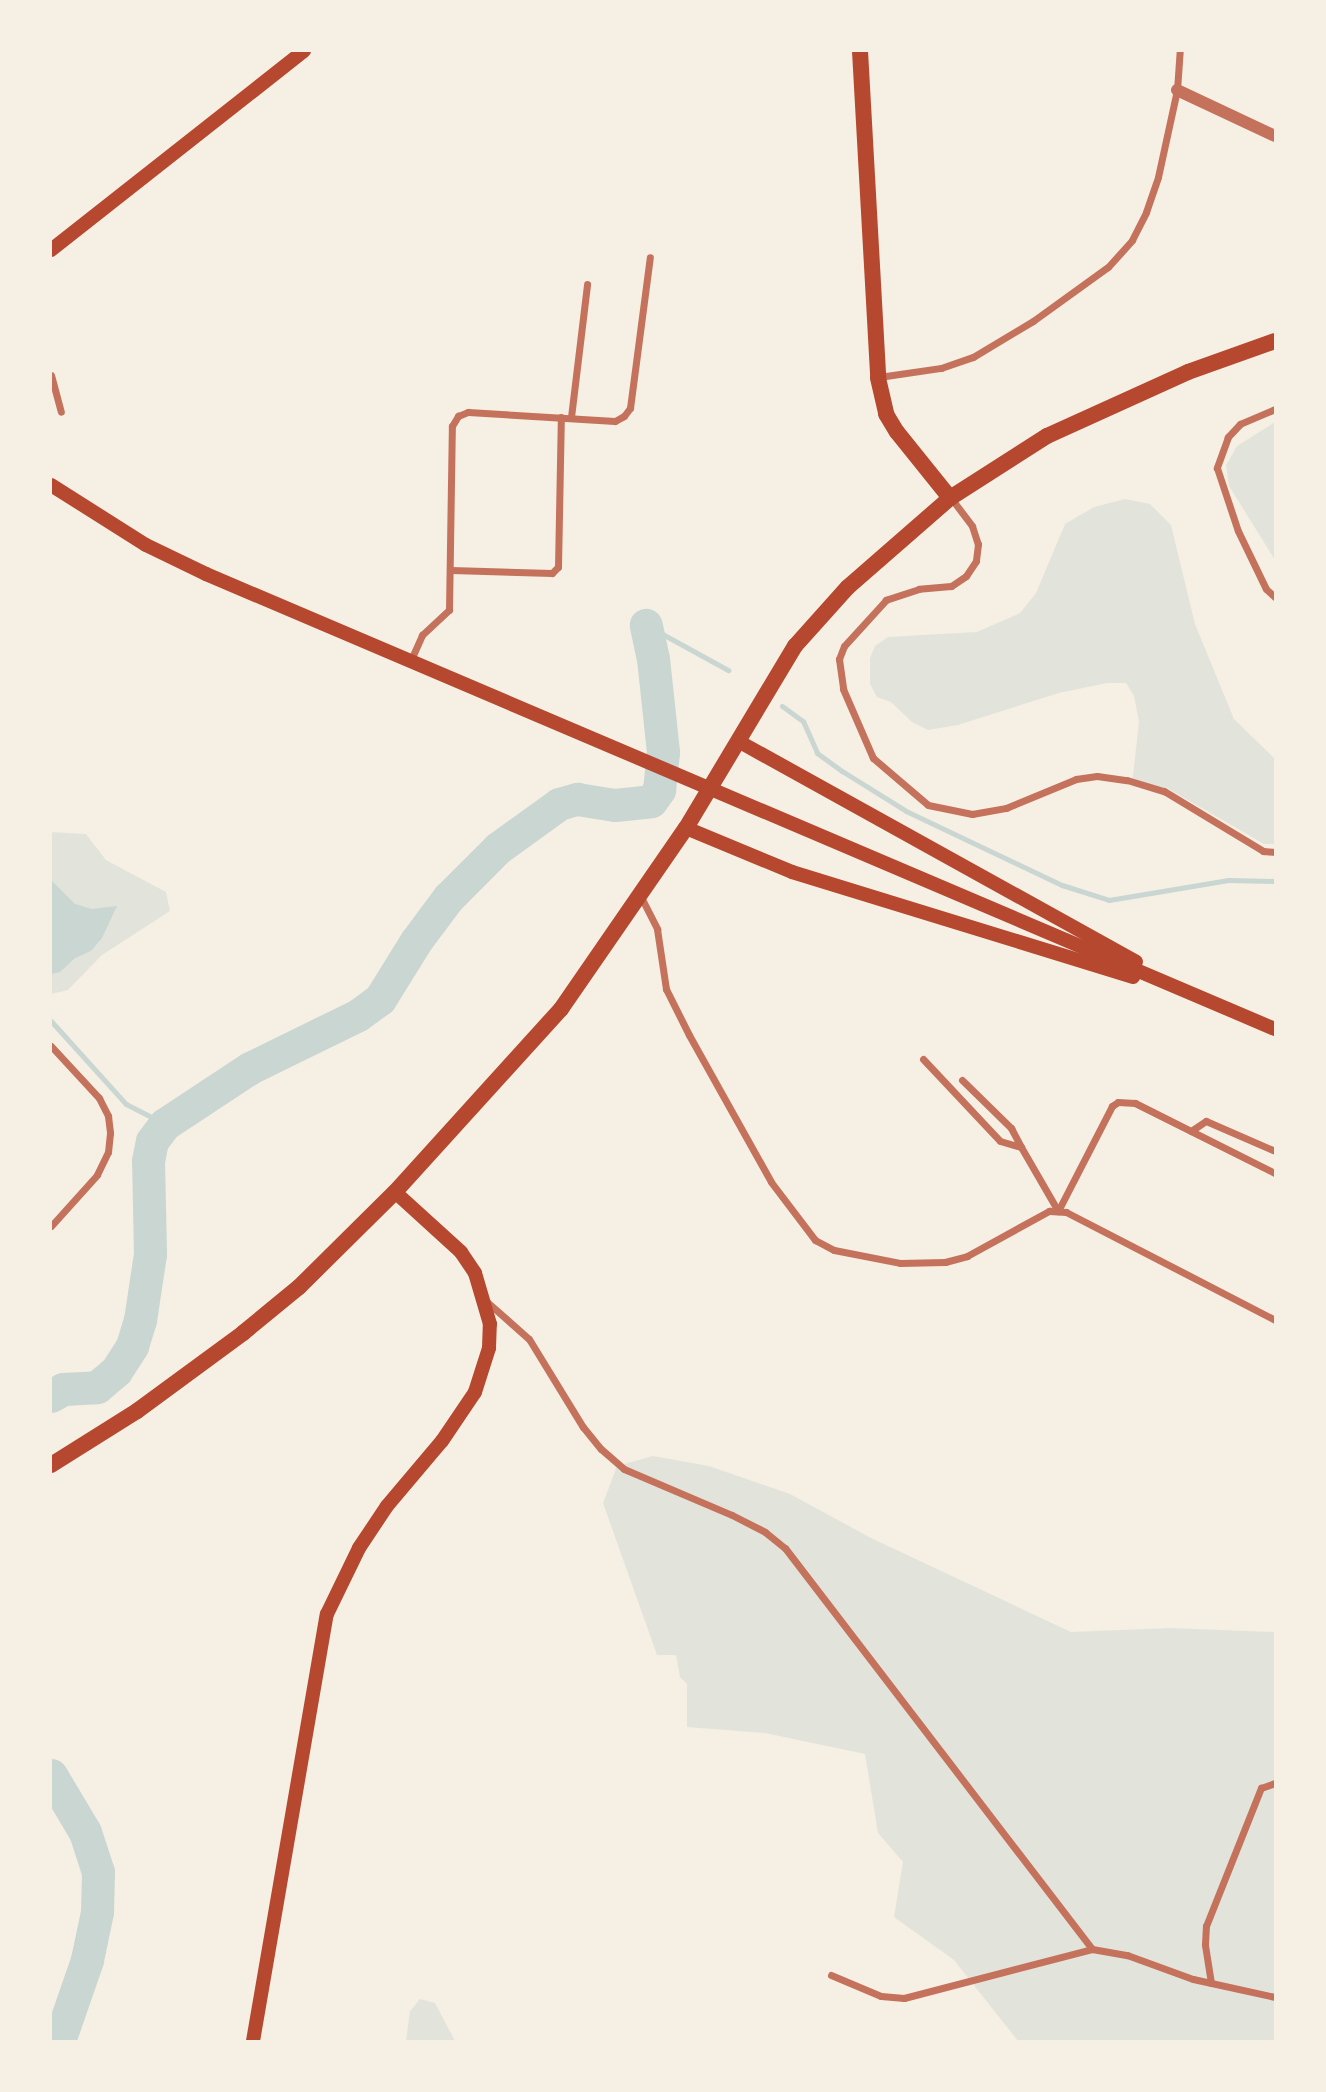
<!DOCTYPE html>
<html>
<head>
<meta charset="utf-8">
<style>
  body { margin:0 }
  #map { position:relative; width:1326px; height:2092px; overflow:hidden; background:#f6efe4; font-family:"DejaVu Sans",sans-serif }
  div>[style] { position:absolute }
  .green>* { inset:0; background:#e2e4dc }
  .water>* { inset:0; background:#c9d6d2 }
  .stream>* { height:5px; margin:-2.5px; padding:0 2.5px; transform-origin:2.5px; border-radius:2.5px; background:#c9d6d2 }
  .river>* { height:33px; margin:-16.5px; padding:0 16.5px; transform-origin:16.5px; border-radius:16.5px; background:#c9d6d2 }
  .minor>* { height:7px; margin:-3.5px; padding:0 3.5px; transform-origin:3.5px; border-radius:3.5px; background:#c5725c }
  .tertiary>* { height:12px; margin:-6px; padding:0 6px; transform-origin:6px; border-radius:6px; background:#c5725c }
  .secondary>* { height:14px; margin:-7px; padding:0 7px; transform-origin:7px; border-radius:7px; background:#b5482f }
  .trunk>* { height:16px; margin:-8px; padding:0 8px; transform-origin:8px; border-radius:8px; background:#b5482f }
  span { translate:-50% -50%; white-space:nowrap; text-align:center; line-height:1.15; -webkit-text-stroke:7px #f6efe4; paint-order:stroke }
  .frame { position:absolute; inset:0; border:52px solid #f6efe4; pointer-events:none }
</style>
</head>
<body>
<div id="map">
  <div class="green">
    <div style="clip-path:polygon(1275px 422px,1275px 560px,1229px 486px,1226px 465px,1237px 446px)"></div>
    <div style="clip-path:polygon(1125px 499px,1150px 504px,1171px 525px,1195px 624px,1234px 719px,1275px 759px,1275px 844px,1264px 844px,1167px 788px,1132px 784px,1139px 722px,1134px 696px,1126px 683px,1107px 683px,1059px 693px,958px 725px,928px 730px,912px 722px,891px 702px,877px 697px,870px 684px,870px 658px,875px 646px,888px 637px,977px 632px,1020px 613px,1036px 593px,1065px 524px,1094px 507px)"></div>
    <div style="clip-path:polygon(51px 832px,86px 834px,106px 860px,166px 892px,170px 911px,102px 955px,68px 990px,51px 994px)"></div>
    <div style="clip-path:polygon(653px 1456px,709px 1466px,790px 1494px,871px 1538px,1071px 1632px,1169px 1628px,1275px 1632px,1275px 2041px,1018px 2041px,954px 1960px,894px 1917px,903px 1862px,878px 1833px,865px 1754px,765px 1733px,687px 1727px,687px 1684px,680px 1677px,676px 1655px,657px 1655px,603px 1503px,617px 1466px)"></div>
    <div style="clip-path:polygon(420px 1999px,435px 2003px,455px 2041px,406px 2041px,410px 2011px)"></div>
  </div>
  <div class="water">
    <div style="clip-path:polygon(51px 880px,75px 904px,92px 909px,117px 906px,102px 938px,91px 951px,75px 958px,60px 972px,51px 974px)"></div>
  </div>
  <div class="stream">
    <div style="left:646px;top:625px;width:94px;rotate:28.8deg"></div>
    <div style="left:782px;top:706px;width:26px;rotate:36deg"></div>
    <div style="left:803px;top:721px;width:35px;rotate:66deg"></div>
    <div style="left:817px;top:753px;width:31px;rotate:36deg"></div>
    <div style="left:842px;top:771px;width:75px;rotate:32deg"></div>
    <div style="left:906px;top:811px;width:173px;rotate:25.4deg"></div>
    <div style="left:1062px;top:885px;width:49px;rotate:17.7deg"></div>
    <div style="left:1109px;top:900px;width:121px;rotate:-9.5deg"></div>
    <div style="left:1228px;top:880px;width:47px;rotate:1.2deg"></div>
    <div style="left:51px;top:1021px;width:112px;rotate:47.9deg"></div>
    <div style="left:126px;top:1104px;width:44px;rotate:27.1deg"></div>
  </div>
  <div class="river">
    <div style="left:51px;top:1396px;width:14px;rotate:-30deg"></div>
    <div style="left:63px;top:1389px;width:34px;rotate:-3deg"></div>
    <div style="left:97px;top:1387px;width:25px;rotate:-40deg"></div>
    <div style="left:116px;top:1371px;width:30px;rotate:-57deg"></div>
    <div style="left:132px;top:1346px;width:27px;rotate:-73deg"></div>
    <div style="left:140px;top:1320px;width:67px;rotate:-81.4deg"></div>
    <div style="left:150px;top:1254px;width:93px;rotate:-91.2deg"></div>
    <div style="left:148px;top:1161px;width:20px;rotate:-79deg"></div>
    <div style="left:152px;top:1141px;width:21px;rotate:-53deg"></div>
    <div style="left:165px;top:1124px;width:102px;rotate:-33.4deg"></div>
    <div style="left:250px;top:1068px;width:120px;rotate:-26.1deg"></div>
    <div style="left:358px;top:1015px;width:27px;rotate:-36deg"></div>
    <div style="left:380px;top:999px;width:68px;rotate:-58.2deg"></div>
    <div style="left:416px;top:941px;width:54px;rotate:-53.3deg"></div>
    <div style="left:448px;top:898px;width:71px;rotate:-45deg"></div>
    <div style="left:498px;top:848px;width:75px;rotate:-35.8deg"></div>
    <div style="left:559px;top:804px;width:19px;rotate:-16deg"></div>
    <div style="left:577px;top:799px;width:38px;rotate:9deg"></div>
    <div style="left:615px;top:805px;width:36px;rotate:-6deg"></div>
    <div style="left:651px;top:801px;width:14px;rotate:-54deg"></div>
    <div style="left:659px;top:790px;width:38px;rotate:-84deg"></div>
    <div style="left:663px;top:752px;width:94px;rotate:-96.1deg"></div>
    <div style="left:653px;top:659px;width:35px;rotate:-102deg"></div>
    <div style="left:51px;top:1775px;width:66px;rotate:59.2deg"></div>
    <div style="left:85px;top:1832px;width:42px;rotate:72deg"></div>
    <div style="left:98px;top:1872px;width:40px;rotate:91.4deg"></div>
    <div style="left:97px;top:1912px;width:49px;rotate:101.8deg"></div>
    <div style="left:87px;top:1960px;width:86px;rotate:109.1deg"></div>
  </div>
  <div class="minor">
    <div style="left:51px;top:375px;width:38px;rotate:75deg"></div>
    <div style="left:879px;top:377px;width:63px;rotate:-8.3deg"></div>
    <div style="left:941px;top:368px;width:34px;rotate:-19deg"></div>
    <div style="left:973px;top:357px;width:70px;rotate:-31deg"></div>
    <div style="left:1033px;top:321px;width:92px;rotate:-35.8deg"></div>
    <div style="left:1108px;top:267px;width:36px;rotate:-48deg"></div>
    <div style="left:1132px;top:240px;width:31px;rotate:-63deg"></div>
    <div style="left:1146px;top:212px;width:37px;rotate:-71deg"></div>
    <div style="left:1158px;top:177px;width:89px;rotate:-77.7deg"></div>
    <div style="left:1177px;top:90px;width:39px;rotate:-86deg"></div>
    <div style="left:1275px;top:409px;width:38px;rotate:157deg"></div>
    <div style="left:1240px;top:424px;width:18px;rotate:133deg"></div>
    <div style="left:1228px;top:437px;width:33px;rotate:110deg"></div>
    <div style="left:1217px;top:468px;width:66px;rotate:71.6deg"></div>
    <div style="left:1238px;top:531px;width:64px;rotate:64.2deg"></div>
    <div style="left:1266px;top:589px;width:12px;rotate:42deg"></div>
    <div style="left:571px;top:417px;width:134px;rotate:-83.1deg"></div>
    <div style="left:951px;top:498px;width:35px;rotate:53deg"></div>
    <div style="left:972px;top:526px;width:19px;rotate:72deg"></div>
    <div style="left:978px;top:544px;width:17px;rotate:97deg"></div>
    <div style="left:976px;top:561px;width:18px;rotate:124deg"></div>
    <div style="left:966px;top:576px;width:18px;rotate:146deg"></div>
    <div style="left:951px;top:586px;width:32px;rotate:175deg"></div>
    <div style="left:919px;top:589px;width:35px;rotate:162deg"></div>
    <div style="left:886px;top:600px;width:62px;rotate:132.4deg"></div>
    <div style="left:844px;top:646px;width:14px;rotate:111deg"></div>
    <div style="left:839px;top:659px;width:30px;rotate:82deg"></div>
    <div style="left:843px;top:689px;width:75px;rotate:66.5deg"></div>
    <div style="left:873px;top:758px;width:72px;rotate:40.5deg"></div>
    <div style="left:928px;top:805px;width:45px;rotate:11.6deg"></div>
    <div style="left:972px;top:814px;width:35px;rotate:-10deg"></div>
    <div style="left:1006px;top:808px;width:76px;rotate:-22.5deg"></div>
    <div style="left:1076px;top:779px;width:21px;rotate:-8deg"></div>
    <div style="left:1097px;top:776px;width:30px;rotate:8deg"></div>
    <div style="left:1127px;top:780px;width:39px;rotate:17deg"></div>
    <div style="left:1164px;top:791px;width:116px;rotate:31.2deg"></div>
    <div style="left:1263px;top:851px;width:12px;rotate:5deg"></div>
    <div style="left:451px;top:570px;width:101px;rotate:1.7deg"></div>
    <div style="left:552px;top:573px;width:8px;rotate:-45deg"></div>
    <div style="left:558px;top:567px;width:150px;rotate:-88.9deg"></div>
    <div style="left:410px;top:662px;width:30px;rotate:-66deg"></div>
    <div style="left:422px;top:635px;width:37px;rotate:-43deg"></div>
    <div style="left:449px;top:610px;width:184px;rotate:-89.1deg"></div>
    <div style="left:452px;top:426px;width:12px;rotate:-59deg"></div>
    <div style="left:458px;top:416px;width:11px;rotate:-22deg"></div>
    <div style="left:468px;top:412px;width:147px;rotate:3.5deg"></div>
    <div style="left:615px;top:421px;width:10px;rotate:-29deg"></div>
    <div style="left:624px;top:416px;width:10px;rotate:-53deg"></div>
    <div style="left:630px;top:408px;width:152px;rotate:-82.5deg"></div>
    <div style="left:641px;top:897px;width:36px;rotate:63deg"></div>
    <div style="left:657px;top:929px;width:61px;rotate:81.5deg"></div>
    <div style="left:666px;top:989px;width:51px;rotate:63.4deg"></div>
    <div style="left:689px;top:1035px;width:168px;rotate:60.8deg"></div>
    <div style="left:771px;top:1182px;width:73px;rotate:52.8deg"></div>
    <div style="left:815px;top:1240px;width:21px;rotate:28deg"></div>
    <div style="left:834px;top:1250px;width:67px;rotate:11.1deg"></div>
    <div style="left:900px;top:1263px;width:45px;rotate:-1.3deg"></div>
    <div style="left:945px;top:1262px;width:23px;rotate:-15deg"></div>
    <div style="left:967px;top:1256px;width:94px;rotate:-28.8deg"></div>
    <div style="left:1049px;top:1211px;width:17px;rotate:3deg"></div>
    <div style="left:1066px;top:1212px;width:235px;rotate:27.3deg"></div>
    <div style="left:51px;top:1046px;width:71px;rotate:47.3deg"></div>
    <div style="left:99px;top:1098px;width:20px;rotate:63deg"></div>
    <div style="left:108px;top:1116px;width:17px;rotate:83deg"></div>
    <div style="left:110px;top:1133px;width:19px;rotate:96deg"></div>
    <div style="left:108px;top:1152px;width:25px;rotate:116deg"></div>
    <div style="left:97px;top:1175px;width:69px;rotate:132deg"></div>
    <div style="left:923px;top:1059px;width:112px;rotate:46.8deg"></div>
    <div style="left:1000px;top:1141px;width:22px;rotate:16deg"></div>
    <div style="left:1021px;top:1147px;width:74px;rotate:60deg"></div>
    <div style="left:1058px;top:1211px;width:118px;rotate:-62.8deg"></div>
    <div style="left:1112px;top:1106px;width:7px;rotate:-34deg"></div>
    <div style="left:1118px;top:1102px;width:17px;rotate:3deg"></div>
    <div style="left:1135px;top:1103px;width:157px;rotate:26.6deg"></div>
    <div style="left:962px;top:1080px;width:69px;rotate:44.4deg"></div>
    <div style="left:1011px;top:1128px;width:21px;rotate:62deg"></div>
    <div style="left:1191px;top:1131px;width:18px;rotate:-34deg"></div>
    <div style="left:1206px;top:1121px;width:75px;rotate:23.5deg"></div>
    <div style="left:486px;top:1301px;width:57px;rotate:41.5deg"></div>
    <div style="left:529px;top:1339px;width:103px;rotate:58.5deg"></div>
    <div style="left:583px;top:1427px;width:28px;rotate:51deg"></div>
    <div style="left:601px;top:1449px;width:30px;rotate:41deg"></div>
    <div style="left:624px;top:1469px;width:117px;rotate:23.1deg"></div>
    <div style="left:732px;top:1515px;width:37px;rotate:27deg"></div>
    <div style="left:765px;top:1532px;width:26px;rotate:39deg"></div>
    <div style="left:785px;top:1548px;width:505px;rotate:52.56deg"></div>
    <div style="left:1092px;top:1949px;width:36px;rotate:10deg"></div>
    <div style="left:1127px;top:1955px;width:70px;rotate:20deg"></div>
    <div style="left:1193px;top:1979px;width:84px;rotate:12.4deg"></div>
    <div style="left:831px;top:1975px;width:54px;rotate:22.8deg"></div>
    <div style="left:881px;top:1996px;width:23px;rotate:5deg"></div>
    <div style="left:904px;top:1998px;width:194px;rotate:-14.6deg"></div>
    <div style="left:1211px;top:1983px;width:39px;rotate:-99deg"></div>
    <div style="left:1205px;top:1944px;width:18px;rotate:-87deg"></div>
    <div style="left:1206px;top:1926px;width:149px;rotate:-68.3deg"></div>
    <div style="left:1261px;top:1788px;width:15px;rotate:-20deg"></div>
  </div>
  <div class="tertiary">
    <div style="left:1177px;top:90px;width:108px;rotate:25.1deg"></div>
  </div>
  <div class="secondary">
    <div style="left:51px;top:250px;width:322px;rotate:-38.2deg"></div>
    <div style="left:51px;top:485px;width:112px;rotate:32.3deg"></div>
    <div style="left:146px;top:545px;width:67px;rotate:25.8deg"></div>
    <div style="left:206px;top:574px;width:1162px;rotate:23.06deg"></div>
    <div style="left:738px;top:741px;width:455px;rotate:29deg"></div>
    <div style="left:686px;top:828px;width:115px;rotate:22.5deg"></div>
    <div style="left:792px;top:872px;width:357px;rotate:17.1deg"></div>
    <div style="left:253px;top:2041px;width:433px;rotate:-80.2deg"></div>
    <div style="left:327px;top:1614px;width:73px;rotate:-64.1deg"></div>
    <div style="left:359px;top:1548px;width:50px;rotate:-56.3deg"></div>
    <div style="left:387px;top:1506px;width:85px;rotate:-49.8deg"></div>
    <div style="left:442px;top:1441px;width:59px;rotate:-56deg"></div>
    <div style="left:475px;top:1392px;width:46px;rotate:-72.3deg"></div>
    <div style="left:489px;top:1348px;width:24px;rotate:-88deg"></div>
    <div style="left:490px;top:1324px;width:53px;rotate:-106.4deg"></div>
    <div style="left:475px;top:1273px;width:25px;rotate:-124deg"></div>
    <div style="left:461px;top:1252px;width:89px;rotate:-137.7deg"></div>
  </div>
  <div class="trunk">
    <div style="left:860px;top:51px;width:327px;rotate:86.8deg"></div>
    <div style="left:878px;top:378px;width:37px;rotate:77deg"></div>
    <div style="left:886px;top:414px;width:21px;rotate:59deg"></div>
    <div style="left:897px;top:432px;width:85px;rotate:51.2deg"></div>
    <div style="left:51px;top:1465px;width:102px;rotate:-32.1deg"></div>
    <div style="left:137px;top:1411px;width:132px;rotate:-36.3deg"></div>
    <div style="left:243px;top:1333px;width:72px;rotate:-39.4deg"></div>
    <div style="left:299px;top:1287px;width:135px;rotate:-44.7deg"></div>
    <div style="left:395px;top:1192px;width:247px;rotate:-47.8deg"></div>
    <div style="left:561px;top:1009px;width:220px;rotate:-55.4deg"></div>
    <div style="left:686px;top:828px;width:212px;rotate:-59.1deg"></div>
    <div style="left:795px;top:646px;width:79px;rotate:-48.1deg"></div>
    <div style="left:848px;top:587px;width:135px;rotate:-41.1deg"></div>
    <div style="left:950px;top:498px;width:115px;rotate:-32.6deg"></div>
    <div style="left:1047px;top:436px;width:155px;rotate:-24.4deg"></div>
    <div style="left:1188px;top:372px;width:92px;rotate:-19.6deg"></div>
  </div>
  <div class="frame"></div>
</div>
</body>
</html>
